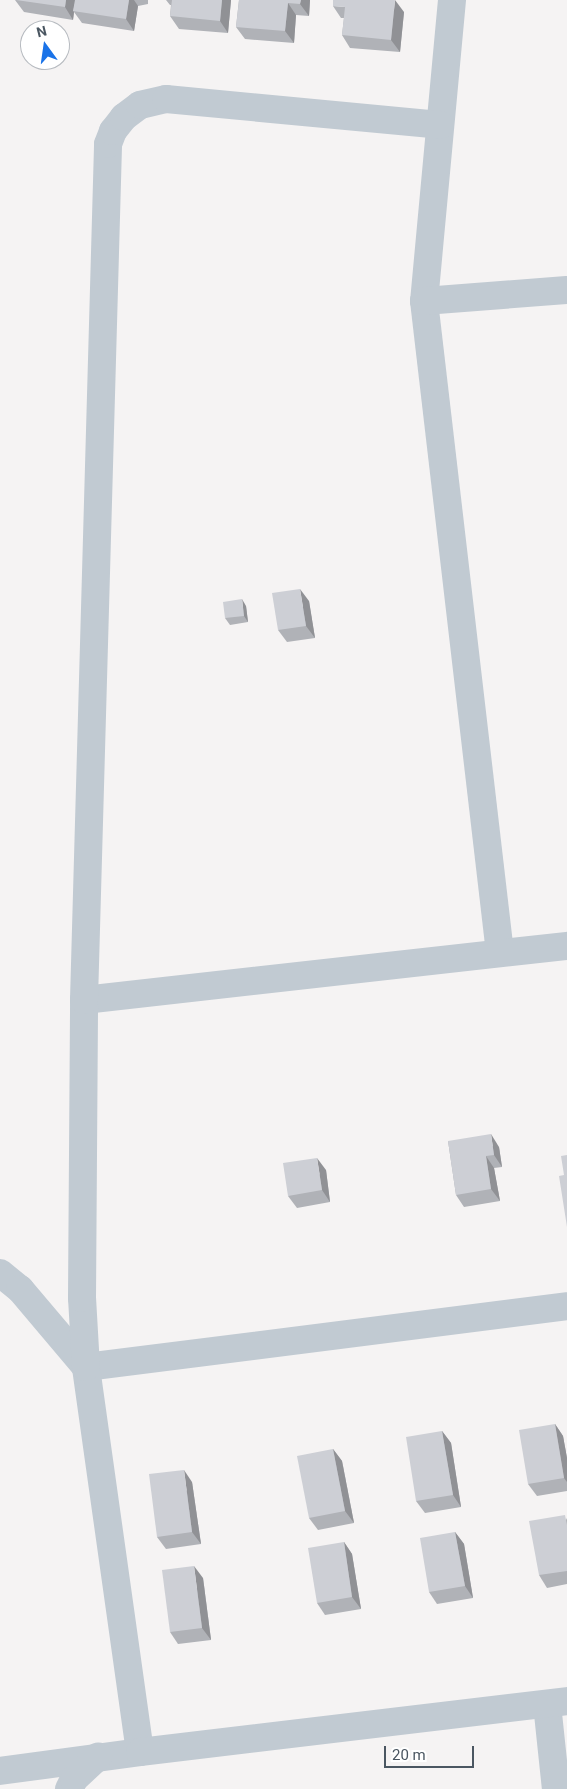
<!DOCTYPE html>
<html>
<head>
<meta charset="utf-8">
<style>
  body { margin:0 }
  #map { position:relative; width:567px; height:1789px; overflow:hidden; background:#f5f3f3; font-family:Roboto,sans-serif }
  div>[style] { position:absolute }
  .street>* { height:28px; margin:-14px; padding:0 14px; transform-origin:14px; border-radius:14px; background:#c1cad2 }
  .wall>* { inset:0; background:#b0b2b7 }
  .shaded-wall>* { inset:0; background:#909195 }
  .building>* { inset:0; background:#cdcfd5 }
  span { translate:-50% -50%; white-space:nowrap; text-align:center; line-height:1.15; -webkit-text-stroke:4px #fff; paint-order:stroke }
  .north { position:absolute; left:20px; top:20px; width:50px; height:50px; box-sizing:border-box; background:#fff; border:1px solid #b7bbc0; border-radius:50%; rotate:346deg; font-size:14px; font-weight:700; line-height:20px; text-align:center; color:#4a5661 }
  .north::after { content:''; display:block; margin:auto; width:18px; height:22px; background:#1a73e8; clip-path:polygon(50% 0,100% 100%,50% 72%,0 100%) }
  .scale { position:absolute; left:384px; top:1746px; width:90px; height:22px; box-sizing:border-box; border:2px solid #4a5661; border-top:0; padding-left:6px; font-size:15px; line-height:18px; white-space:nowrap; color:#4a5661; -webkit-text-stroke:4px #fff; paint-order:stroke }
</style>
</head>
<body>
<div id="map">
  <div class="street">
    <div style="left:452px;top:0;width:302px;rotate:95.3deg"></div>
    <div style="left:424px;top:301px;width:656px;rotate:83.35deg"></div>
    <div style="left:424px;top:301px;width:143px;rotate:-4.4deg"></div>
    <div style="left:84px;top:1000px;width:486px;rotate:-6.4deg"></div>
    <div style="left:0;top:1273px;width:26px;rotate:39deg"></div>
    <div style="left:20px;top:1289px;width:102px;rotate:49.8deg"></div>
    <div style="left:86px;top:1367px;width:485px;rotate:-7.2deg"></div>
    <div style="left:547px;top:1704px;width:85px;rotate:84deg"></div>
    <div style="left:140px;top:1752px;width:389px;rotate:-98deg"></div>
    <div style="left:86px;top:1367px;width:69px;rotate:-93.3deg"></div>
    <div style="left:82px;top:1298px;width:298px;rotate:-89.6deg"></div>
    <div style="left:84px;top:1000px;width:856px;rotate:-88.39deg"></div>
    <div style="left:108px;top:144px;width:14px;rotate:-69deg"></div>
    <div style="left:113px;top:131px;width:18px;rotate:-52deg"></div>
    <div style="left:124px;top:117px;width:20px;rotate:-37deg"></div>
    <div style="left:140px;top:105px;width:27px;rotate:-13deg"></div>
    <div style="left:166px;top:99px;width:275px;rotate:5.4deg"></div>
    <div style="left:0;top:1771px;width:141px;rotate:-7.7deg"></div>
    <div style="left:140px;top:1752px;width:430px;rotate:-6.8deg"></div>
    <div style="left:69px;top:1789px;width:11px;rotate:-63deg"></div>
    <div style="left:74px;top:1779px;width:33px;rotate:-43deg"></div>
  </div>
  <div class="wall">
    <div style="clip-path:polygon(15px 0,148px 0,148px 4px,138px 6px,134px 31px,82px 23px,74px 12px,73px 20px,24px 12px)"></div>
    <div style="clip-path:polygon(166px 0,231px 0,228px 33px,179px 29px,170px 16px,171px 5px,170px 5px)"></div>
    <div style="clip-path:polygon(239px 0,310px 0,309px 16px,296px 15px,294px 43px,245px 39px,236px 27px)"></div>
    <div style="clip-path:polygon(333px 6px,404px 12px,400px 52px,350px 48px,342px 35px,344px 18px,341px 18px)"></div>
    <div style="clip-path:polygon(309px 601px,315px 638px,287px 642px,278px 630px)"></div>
    <div style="clip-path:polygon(246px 606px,248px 622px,230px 625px,225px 618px)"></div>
    <div style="clip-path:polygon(448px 1141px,499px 1147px,502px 1167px,494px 1168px,500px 1201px,464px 1207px,456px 1195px)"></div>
    <div style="clip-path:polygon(326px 1170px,330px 1202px,297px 1208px,288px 1196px)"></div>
    <div style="clip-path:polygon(555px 1424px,563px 1436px,567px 1458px,567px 1491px,537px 1496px,528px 1484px)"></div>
    <div style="clip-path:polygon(442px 1431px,451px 1443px,461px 1507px,425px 1513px,416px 1501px)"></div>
    <div style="clip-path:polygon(333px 1449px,342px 1461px,354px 1523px,318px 1530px,309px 1518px)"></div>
    <div style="clip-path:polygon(192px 1482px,201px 1544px,166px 1549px,157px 1537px)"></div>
    <div style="clip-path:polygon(567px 1518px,567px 1584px,547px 1588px,539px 1575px)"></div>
    <div style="clip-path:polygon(455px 1532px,464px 1544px,473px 1598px,437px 1604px,429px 1592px)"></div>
    <div style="clip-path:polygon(344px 1542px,352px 1554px,361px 1609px,325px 1615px,317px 1603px)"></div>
    <div style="clip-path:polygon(203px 1578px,211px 1640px,178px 1644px,170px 1632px)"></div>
  </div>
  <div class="shaded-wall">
    <div style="clip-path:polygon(66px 0,76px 0,73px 11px,74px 12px,73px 20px,65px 7px)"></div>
    <div style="clip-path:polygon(129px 0,134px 0,138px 6px,134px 31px,126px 19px)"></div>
    <div style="clip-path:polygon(222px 0,231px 0,228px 33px,220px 21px)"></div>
    <div style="clip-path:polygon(301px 0,310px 0,309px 16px,300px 4px)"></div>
    <div style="clip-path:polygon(395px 0,404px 12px,400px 52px,391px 40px)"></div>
    <div style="clip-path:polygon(288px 3px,296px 15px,294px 43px,285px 31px)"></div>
    <div style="clip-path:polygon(300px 589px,309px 601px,315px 638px,306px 626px)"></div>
    <div style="clip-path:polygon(242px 599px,246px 606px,248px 622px,244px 616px)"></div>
    <div style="clip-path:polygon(491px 1134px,499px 1147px,502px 1167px,494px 1155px)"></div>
    <div style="clip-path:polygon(486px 1156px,494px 1168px,500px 1201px,491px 1189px)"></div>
    <div style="clip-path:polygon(317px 1158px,326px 1170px,330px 1202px,322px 1190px)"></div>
    <div style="clip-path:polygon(555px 1424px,563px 1436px,567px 1458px,567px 1482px,564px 1478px)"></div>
    <div style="clip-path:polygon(442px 1431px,451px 1443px,461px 1507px,453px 1495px)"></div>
    <div style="clip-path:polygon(333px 1449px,342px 1461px,354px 1523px,345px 1511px)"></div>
    <div style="clip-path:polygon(184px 1470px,192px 1482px,201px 1544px,192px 1532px)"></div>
    <div style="clip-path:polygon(455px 1532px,464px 1544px,473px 1598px,465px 1586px)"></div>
    <div style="clip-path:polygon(344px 1542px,352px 1554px,361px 1609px,352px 1597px)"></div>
    <div style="clip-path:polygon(194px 1566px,203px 1578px,211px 1640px,202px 1628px)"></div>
  </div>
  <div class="building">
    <div style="clip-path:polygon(16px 0,66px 0,65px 7px)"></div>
    <div style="clip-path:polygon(75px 0,129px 0,126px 19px,73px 11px)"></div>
    <div style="clip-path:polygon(172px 0,222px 0,220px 21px,170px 16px)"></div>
    <div style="clip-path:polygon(239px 0,301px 0,300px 4px,288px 3px,285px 31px,236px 27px)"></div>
    <div style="clip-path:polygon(333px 0,395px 0,391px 40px,342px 35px,345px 7px,333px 6px)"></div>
    <div style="clip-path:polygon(300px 589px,306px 626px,278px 630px,272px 593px)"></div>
    <div style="clip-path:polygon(242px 599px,244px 616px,225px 618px,223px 602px)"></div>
    <div style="clip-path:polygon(491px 1134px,494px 1155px,486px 1156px,491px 1189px,456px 1195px,448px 1141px)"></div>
    <div style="clip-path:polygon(567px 1155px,567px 1227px,559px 1176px,564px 1175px,561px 1156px)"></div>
    <div style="clip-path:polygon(317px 1158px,322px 1190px,288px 1196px,283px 1163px)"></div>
    <div style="clip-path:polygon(555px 1424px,564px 1478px,528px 1484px,519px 1430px)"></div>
    <div style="clip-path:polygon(442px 1431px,453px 1495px,416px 1501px,406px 1437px)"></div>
    <div style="clip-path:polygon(333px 1449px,345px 1511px,309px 1518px,297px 1456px)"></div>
    <div style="clip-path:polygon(184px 1470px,192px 1532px,157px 1537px,149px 1474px)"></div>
    <div style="clip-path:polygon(565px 1515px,567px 1525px,567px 1571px,539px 1575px,529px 1521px)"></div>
    <div style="clip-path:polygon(455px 1532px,465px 1586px,429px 1592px,420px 1538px)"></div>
    <div style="clip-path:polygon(344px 1542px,352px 1597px,317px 1603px,308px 1548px)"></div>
    <div style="clip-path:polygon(194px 1566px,202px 1628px,170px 1632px,162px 1570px)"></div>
  </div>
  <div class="north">N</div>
  <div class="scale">20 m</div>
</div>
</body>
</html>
